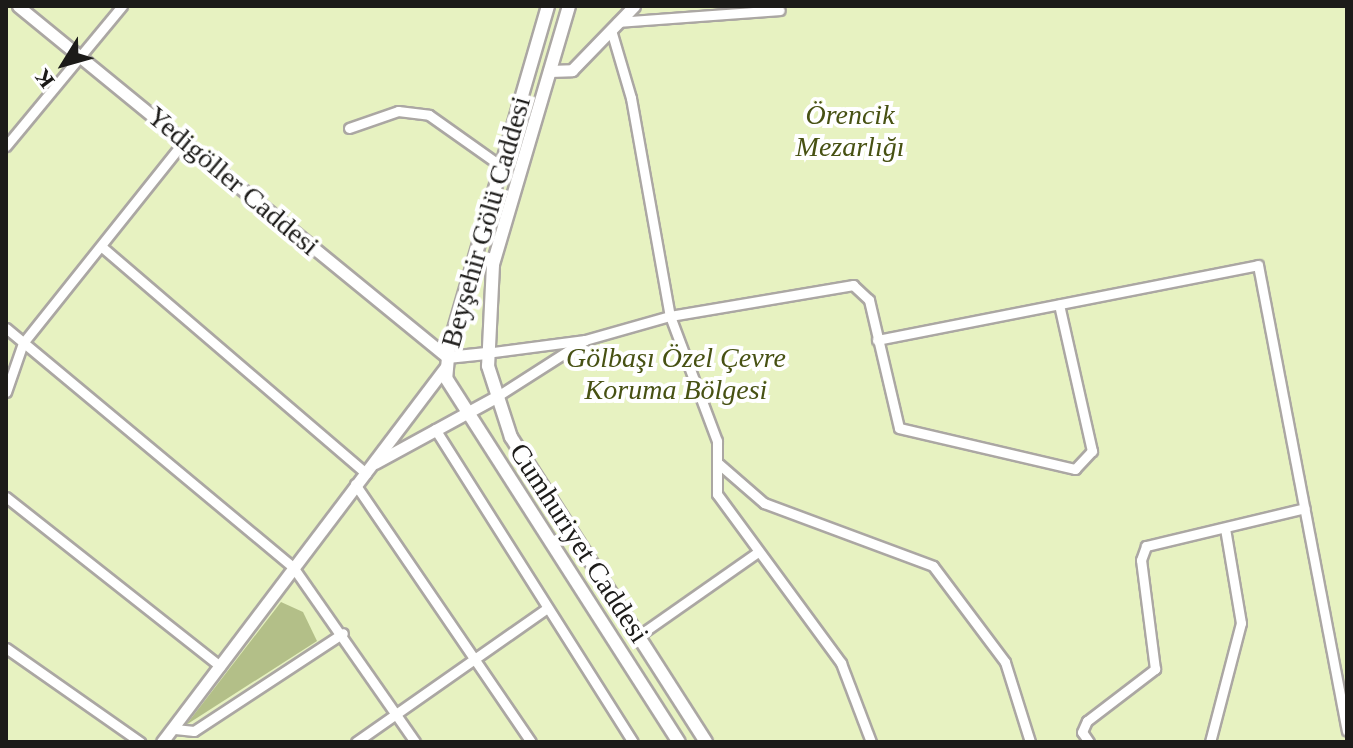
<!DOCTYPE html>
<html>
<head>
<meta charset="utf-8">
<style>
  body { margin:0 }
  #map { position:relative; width:1353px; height:748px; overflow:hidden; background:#fefaf4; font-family:"Times New Roman",serif }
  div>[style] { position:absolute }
  .green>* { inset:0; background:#e7f2c1 }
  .forest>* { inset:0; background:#b3bf88 }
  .roads { filter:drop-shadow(2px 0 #aba7a3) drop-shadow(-2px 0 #aba7a3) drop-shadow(0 2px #aba7a3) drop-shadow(0 -2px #aba7a3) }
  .minor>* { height:9px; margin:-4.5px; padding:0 4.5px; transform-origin:4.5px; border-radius:4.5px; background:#fff }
  .tertiary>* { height:11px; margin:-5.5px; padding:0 5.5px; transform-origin:5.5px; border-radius:5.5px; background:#fff }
  .secondary>* { height:12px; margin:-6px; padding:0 6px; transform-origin:6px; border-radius:6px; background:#fff }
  span { translate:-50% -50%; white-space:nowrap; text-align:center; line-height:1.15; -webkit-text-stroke:8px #fff; paint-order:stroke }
  .park-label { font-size:28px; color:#475113; font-style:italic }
  .street-label { font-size:28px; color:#1c1b19 }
  .frame { position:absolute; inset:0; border:8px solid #1c1b19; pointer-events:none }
  .north { position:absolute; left:24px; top:24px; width:80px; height:80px; -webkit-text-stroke:6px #fff; paint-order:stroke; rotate:233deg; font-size:22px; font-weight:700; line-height:32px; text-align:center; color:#1c1b19 }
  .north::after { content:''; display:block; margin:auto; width:28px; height:36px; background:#1c1b19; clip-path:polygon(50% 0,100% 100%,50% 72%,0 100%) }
</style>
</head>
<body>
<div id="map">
  <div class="green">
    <div style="clip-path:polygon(6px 6px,1347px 6px,1347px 742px,6px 742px)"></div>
  </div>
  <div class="forest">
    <div style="clip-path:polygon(281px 602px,303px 612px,317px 641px,186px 725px)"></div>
  </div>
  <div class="roads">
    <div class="minor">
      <div style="left:618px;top:22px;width:162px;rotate:-4.2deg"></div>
      <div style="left:611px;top:30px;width:71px;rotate:73.6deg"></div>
      <div style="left:631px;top:98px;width:221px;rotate:79.9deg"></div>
      <div style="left:670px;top:316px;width:134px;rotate:69.4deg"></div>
      <div style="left:717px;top:441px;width:53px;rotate:90deg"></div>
      <div style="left:717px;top:494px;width:210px;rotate:53.7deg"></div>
      <div style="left:841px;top:663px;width:85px;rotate:69.2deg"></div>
      <div style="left:349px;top:128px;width:52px;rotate:-19.1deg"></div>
      <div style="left:398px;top:111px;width:31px;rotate:7deg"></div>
      <div style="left:429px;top:115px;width:88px;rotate:35.3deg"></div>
      <div style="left:6px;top:146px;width:182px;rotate:-50.4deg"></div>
      <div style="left:102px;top:247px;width:348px;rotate:40.6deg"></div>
      <div style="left:6px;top:328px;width:373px;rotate:39.8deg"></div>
      <div style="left:293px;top:567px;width:213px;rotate:55.1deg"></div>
      <div style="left:877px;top:340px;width:388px;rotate:-11.1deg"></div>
      <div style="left:1258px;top:265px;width:474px;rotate:79.2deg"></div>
      <div style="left:486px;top:353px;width:100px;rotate:-7.5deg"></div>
      <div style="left:6px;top:392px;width:52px;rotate:-70.9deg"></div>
      <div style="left:23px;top:343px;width:258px;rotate:-51.4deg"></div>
      <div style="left:496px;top:397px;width:106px;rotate:-32.6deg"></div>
      <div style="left:585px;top:340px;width:88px;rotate:-15.8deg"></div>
      <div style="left:670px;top:316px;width:186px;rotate:-9.6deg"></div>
      <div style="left:853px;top:285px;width:22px;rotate:43deg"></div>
      <div style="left:869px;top:300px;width:131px;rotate:76.8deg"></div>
      <div style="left:899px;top:428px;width:181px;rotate:13.1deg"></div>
      <div style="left:1075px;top:469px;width:25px;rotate:-47deg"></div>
      <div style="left:1092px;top:451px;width:150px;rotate:-102.7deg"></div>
      <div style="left:435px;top:429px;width:370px;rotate:57.7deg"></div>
      <div style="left:719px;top:464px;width:60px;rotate:40.9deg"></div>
      <div style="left:764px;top:503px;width:180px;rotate:20.4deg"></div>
      <div style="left:933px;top:566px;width:120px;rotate:53.1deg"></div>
      <div style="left:1005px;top:662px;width:84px;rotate:72.6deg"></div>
      <div style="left:355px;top:484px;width:312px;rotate:55.7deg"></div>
      <div style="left:6px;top:497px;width:273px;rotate:38.3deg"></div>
      <div style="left:638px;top:636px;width:146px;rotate:-35deg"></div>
      <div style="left:6px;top:648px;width:164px;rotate:35deg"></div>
      <div style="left:175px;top:729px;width:19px;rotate:6deg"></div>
      <div style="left:194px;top:731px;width:178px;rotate:-33.3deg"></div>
      <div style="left:356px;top:742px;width:232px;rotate:-35deg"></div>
      <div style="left:1089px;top:742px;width:12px;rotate:-125deg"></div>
      <div style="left:1082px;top:732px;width:12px;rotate:-66deg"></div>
      <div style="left:1087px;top:721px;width:86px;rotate:-37.4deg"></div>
      <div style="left:1155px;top:669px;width:110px;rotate:-97.3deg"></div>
      <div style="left:1141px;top:560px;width:15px;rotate:-70deg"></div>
      <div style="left:1146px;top:546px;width:163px;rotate:-13.4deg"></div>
      <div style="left:1210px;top:742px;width:123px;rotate:-75.4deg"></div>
      <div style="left:1241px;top:623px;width:96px;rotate:-99.6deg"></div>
    </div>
    <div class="tertiary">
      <div style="left:18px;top:6px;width:554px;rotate:39.29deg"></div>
      <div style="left:447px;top:357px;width:39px;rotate:-6deg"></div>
      <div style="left:549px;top:71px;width:23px;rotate:-2deg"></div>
      <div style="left:572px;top:70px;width:89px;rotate:-45.9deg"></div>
      <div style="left:375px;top:463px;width:138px;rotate:-28.6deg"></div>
      <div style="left:162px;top:742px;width:469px;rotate:-52.9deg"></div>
    </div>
    <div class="secondary">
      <div style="left:548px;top:6px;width:354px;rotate:106.2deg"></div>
      <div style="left:449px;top:346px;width:32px;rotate:95deg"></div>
      <div style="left:446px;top:378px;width:432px;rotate:57.4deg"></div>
      <div style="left:569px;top:6px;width:270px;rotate:106.4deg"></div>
      <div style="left:493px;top:265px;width:101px;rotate:92.8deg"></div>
      <div style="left:488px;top:366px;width:75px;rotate:72.1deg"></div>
      <div style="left:511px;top:437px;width:362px;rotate:57.4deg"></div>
    </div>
  </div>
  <div class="park-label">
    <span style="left:850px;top:131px">Örencik<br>Mezarlığı</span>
    <span style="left:676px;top:374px">Gölbaşı Özel Çevre<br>Koruma Bölgesi</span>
  </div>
  <div class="street-label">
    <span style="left:233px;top:181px;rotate:40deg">Yedigöller Caddesi</span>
    <span style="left:486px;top:222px;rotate:-74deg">Beyşehir Gölü Caddesi</span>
    <span style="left:579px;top:543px;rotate:57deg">Cumhuriyet Caddesi</span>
  </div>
  <div class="frame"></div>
  <div class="north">K</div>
</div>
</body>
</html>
